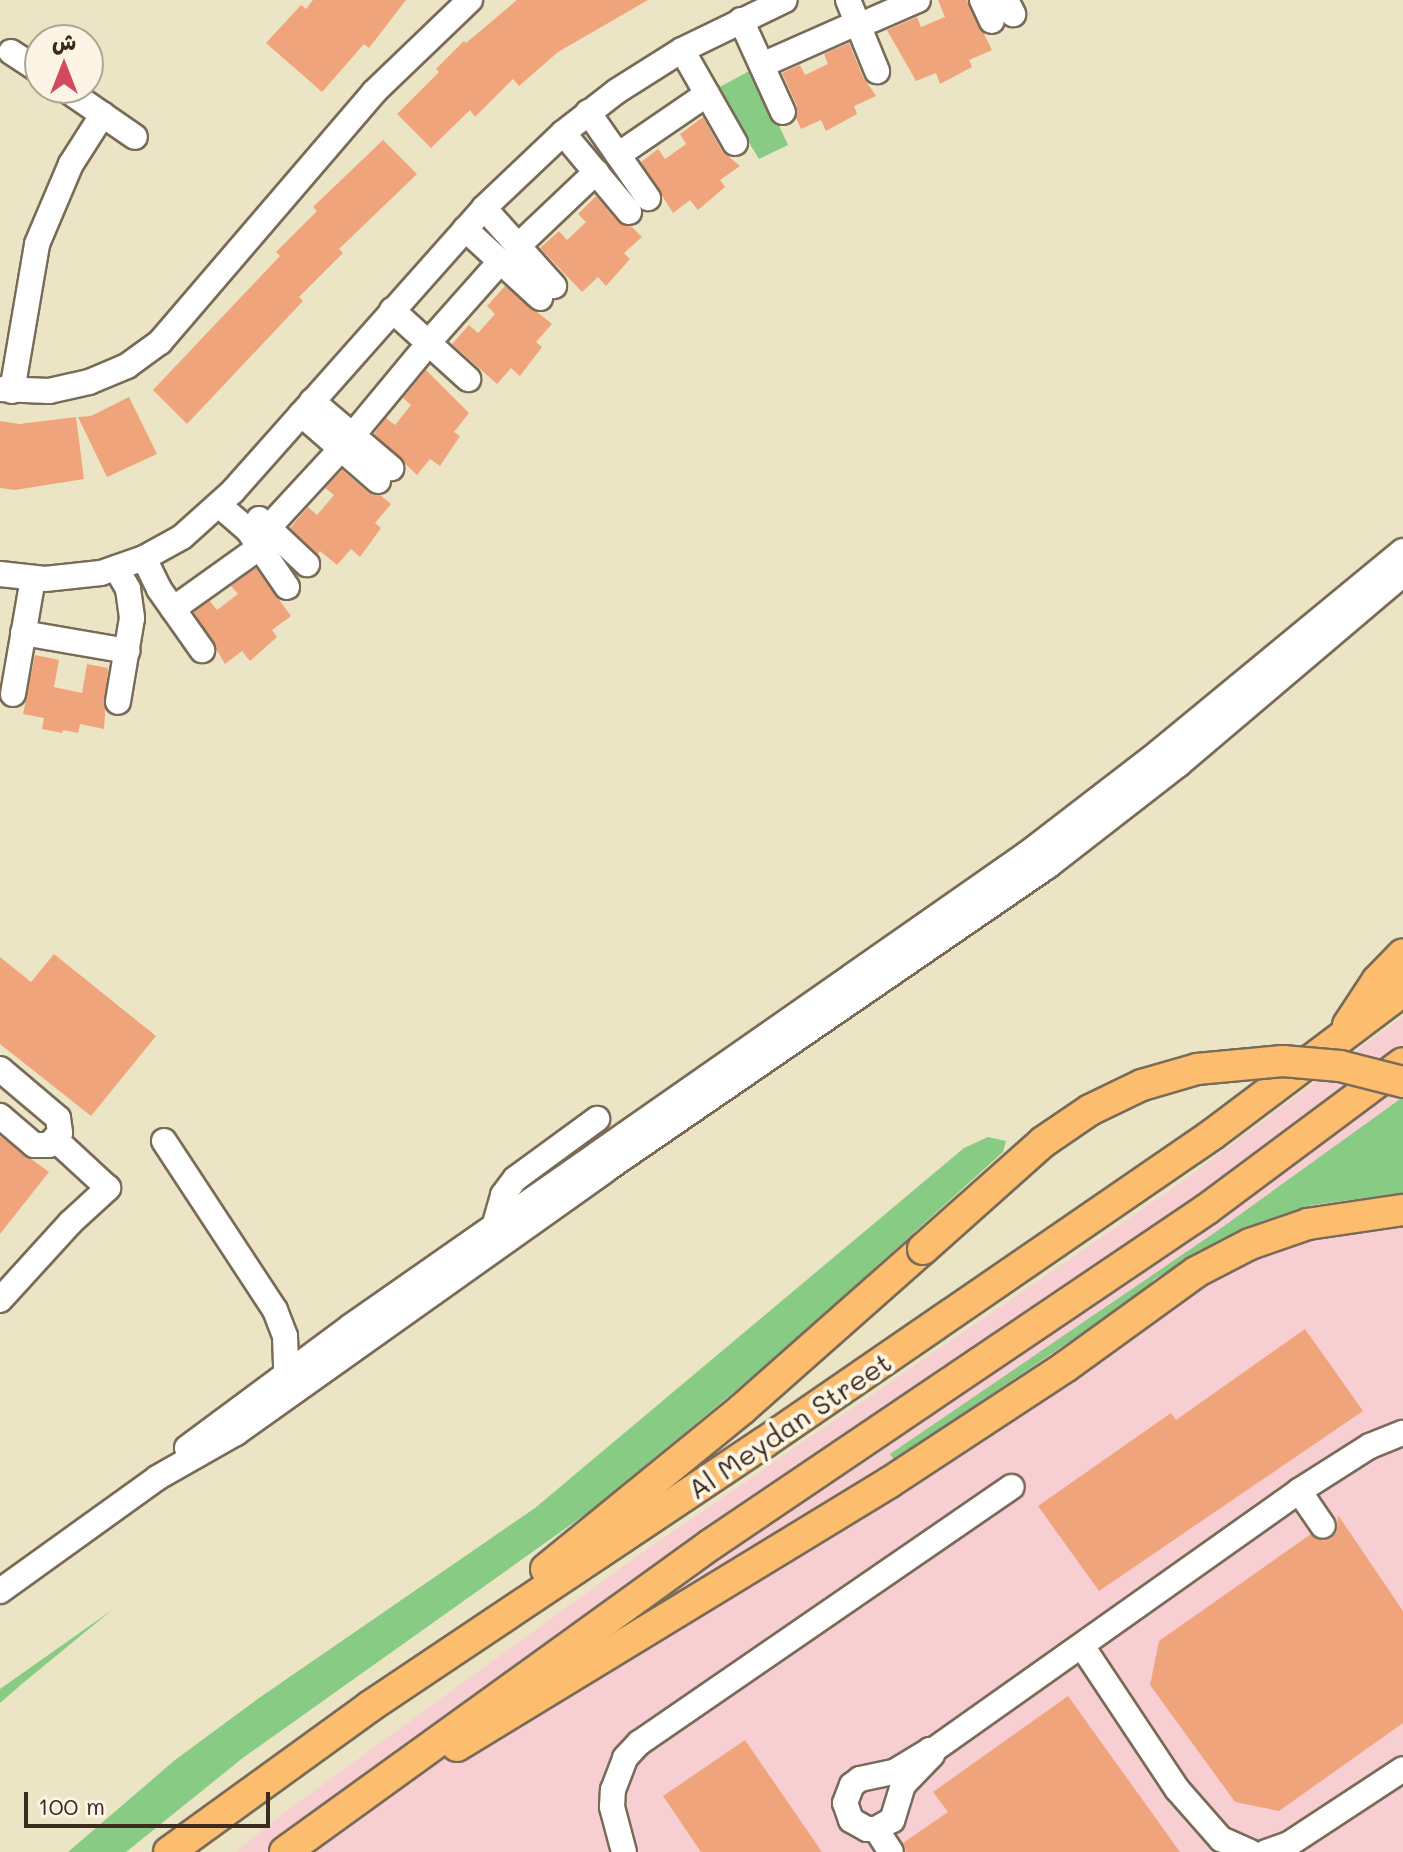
<!DOCTYPE html>
<html>
<head>
<meta charset="utf-8">
<style>
  body { margin:0 }
  #map { position:relative; width:1403px; height:1852px; overflow:hidden; background:#ebe5c5; font-family:Mali,"Playpen Sans Arabic",sans-serif }
  div>[style] { position:absolute }
  .built>* { inset:0; background:#f7cfd2 }
  .green>* { inset:0; background:#87cb85 }
  .building>* { inset:0; background:#f0a47c }
  .roads { filter:drop-shadow(2px 0 #796b58) drop-shadow(-2px 0 #796b58) drop-shadow(0 2px #796b58) drop-shadow(0 -2px #796b58) }
  .minor>* { height:24px; margin:-12px; padding:0 12px; transform-origin:12px; border-radius:12px; background:#fff }
  .major>* { height:30px; margin:-15px; padding:0 15px; transform-origin:15px; border-radius:15px; background:#fcbd6f }
  .bridges { filter:drop-shadow(2px 0 #796b58) drop-shadow(-2px 0 #796b58) drop-shadow(0 2px #796b58) drop-shadow(0 -2px #796b58) }
  .major-bridge>* { height:30px; margin:-15px; padding:0 15px; transform-origin:15px; border-radius:15px; background:#fcbd6f }
  span { translate:-50% -50%; white-space:nowrap; text-align:center; line-height:1.15; -webkit-text-stroke:8px #fcf5e5; paint-order:stroke }
  .street-label { font-size:28px; color:#3b2a1e }
  .north { position:absolute; left:24px; top:24px; width:80px; height:80px; box-sizing:border-box; background:#fcf5e5; border:2px solid #afa495; border-radius:50%; rotate:0deg; font-size:22px; font-weight:700; line-height:32px; text-align:center; color:#3b2a1e }
  .north::after { content:''; display:block; margin:auto; width:28px; height:36px; background:#d1495b; clip-path:polygon(50% 0,100% 100%,50% 72%,0 100%) }
  .scale { position:absolute; left:24px; top:1792px; width:246px; height:36px; box-sizing:border-box; border:4px solid #3b2a1e; border-top:0; padding-left:10px; font-size:24px; line-height:28px; white-space:nowrap; color:#3b2a1e; -webkit-text-stroke:6px #fcf5e5; paint-order:stroke }
</style>
</head>
<body>
<div id="map">
  <div class="built">
    <div style="clip-path:polygon(1403px 1016px,1403px 1852px,236px 1852px,285px 1812px,640px 1554px,1179px 1184px)"></div>
  </div>
  <div class="green">
    <div style="clip-path:polygon(753px 69px,788px 145px,759px 159px,716px 89px)"></div>
    <div style="clip-path:polygon(1403px 1097px,1403px 1193px,1312px 1205px,1263px 1221px,1216px 1242px,1153px 1280px,1152px 1286px,894px 1460px,890px 1454px,1217px 1231px)"></div>
    <div style="clip-path:polygon(988px 1137px,1006px 1141px,1003px 1152px,774px 1359px,590px 1511px,244px 1757px,126px 1852px,68px 1852px,175px 1760px,259px 1698px,535px 1508px,964px 1148px)"></div>
    <div style="clip-path:polygon(112px 1610px,23px 1683px,0 1703px,0 1689px)"></div>
  </div>
  <div class="building">
    <div style="clip-path:polygon(313px 0,406px 0,369px 48px,364px 44px,322px 92px,266px 43px,301px 5px,306px 9px)"></div>
    <div style="clip-path:polygon(517px 0,648px 0,558px 52px,519px 86px,513px 79px,475px 117px,470px 110px,431px 148px,397px 114px,439px 72px,436px 69px,464px 41px,466px 43px)"></div>
    <div style="clip-path:polygon(938px 0,967px 0,992px 50px,969px 60px,972px 67px,940px 84px,936px 73px,916px 81px,887px 30px,917px 17px,921px 27px,945px 17px)"></div>
    <div style="clip-path:polygon(849px 43px,863px 77px,876px 96px,854px 106px,857px 114px,826px 131px,821px 120px,801px 129px,796px 118px,797px 106px,782px 73px,800px 65px,805px 75px,828px 64px,824px 54px)"></div>
    <div style="clip-path:polygon(703px 117px,722px 151px,740px 166px,720px 180px,725px 187px,698px 210px,690px 200px,673px 213px,641px 162px,658px 149px,665px 159px,686px 144px,680px 134px)"></div>
    <div style="clip-path:polygon(383px 140px,417px 174px,339px 249px,343px 253px,299px 297px,303px 301px,187px 424px,153px 390px,280px 256px,276px 252px,317px 211px,313px 207px)"></div>
    <div style="clip-path:polygon(596px 196px,618px 222px,632px 227px,642px 237px,624px 253px,630px 259px,606px 286px,598px 277px,582px 292px,540px 248px,559px 231px,567px 240px,586px 222px,578px 214px)"></div>
    <div style="clip-path:polygon(505px 286px,552px 324px,536px 342px,542px 347px,520px 376px,511px 368px,497px 384px,452px 344px,469px 325px,478px 333px,495px 314px,487px 306px)"></div>
    <div style="clip-path:polygon(426px 370px,469px 413px,454px 432px,460px 436px,440px 466px,430px 459px,417px 475px,374px 434px,386px 418px,395px 425px,411px 405px,403px 398px)"></div>
    <div style="clip-path:polygon(129px 397px,157px 454px,107px 477px,78px 417px,91px 416px)"></div>
    <div style="clip-path:polygon(76px 417px,84px 479px,15px 490px,0 488px,0 421px,19px 424px)"></div>
    <div style="clip-path:polygon(342px 470px,368px 492px,380px 495px,391px 504px,375px 523px,381px 528px,360px 557px,351px 549px,337px 565px,320px 551px,318px 554px,290px 528px,308px 507px,317px 515px,334px 495px,325px 488px)"></div>
    <div style="clip-path:polygon(256px 568px,291px 616px,272px 630px,277px 637px,250px 661px,242px 651px,225px 664px,194px 612px,210px 601px,217px 610px,238px 594px,231px 586px)"></div>
    <div style="clip-path:polygon(35px 655px,59px 660px,54px 687px,82px 693px,87px 664px,108px 668px,104px 729px,80px 724px,78px 733px,63px 730px,62px 733px,42px 729px,44px 718px,23px 714px)"></div>
    <div style="clip-path:polygon(54px 954px,156px 1036px,91px 1116px,0 1044px,0 957px,31px 982px)"></div>
    <div style="clip-path:polygon(0 1136px,49px 1172px,0 1234px)"></div>
    <div style="clip-path:polygon(1305px 1329px,1363px 1411px,1099px 1591px,1038px 1506px,1171px 1413px,1176px 1420px)"></div>
    <div style="clip-path:polygon(1338px 1515px,1403px 1611px,1403px 1723px,1279px 1811px,1235px 1802px,1150px 1685px,1159px 1641px,1311px 1534px,1323px 1541px,1332px 1538px,1337px 1532px)"></div>
    <div style="clip-path:polygon(1068px 1696px,1180px 1852px,906px 1852px,903px 1843px,948px 1812px,933px 1792px)"></div>
    <div style="clip-path:polygon(745px 1740px,822px 1852px,701px 1852px,663px 1796px)"></div>
  </div>
  <div class="roads">
    <div class="minor">
      <div style="left:848px;top:0;width:77px;rotate:67.8deg"></div>
      <div style="left:982px;top:0;width:23px;rotate:65deg"></div>
      <div style="left:1006px;top:0;width:16px;rotate:63deg"></div>
      <div style="left:741px;top:20px;width:101px;rotate:65.5deg"></div>
      <div style="left:872px;top:20px;width:50px;rotate:-23.5deg"></div>
      <div style="left:682px;top:50px;width:107px;rotate:60.3deg"></div>
      <div style="left:11px;top:52px;width:35px;rotate:33deg"></div>
      <div style="left:762px;top:65px;width:104px;rotate:-23.9deg"></div>
      <div style="left:64px;top:88px;width:86px;rotate:34.6deg"></div>
      <div style="left:588px;top:112px;width:105px;rotate:55.1deg"></div>
      <div style="left:563px;top:133px;width:103px;rotate:50.1deg"></div>
      <div style="left:618px;top:155px;width:108px;rotate:-34.4deg"></div>
      <div style="left:484px;top:208px;width:105px;rotate:48.1deg"></div>
      <div style="left:465px;top:229px;width:102px;rotate:42.6deg"></div>
      <div style="left:518px;top:246px;width:108px;rotate:-43.5deg"></div>
      <div style="left:392px;top:310px;width:103px;rotate:42.2deg"></div>
      <div style="left:428px;top:343px;width:108px;rotate:-48.4deg"></div>
      <div style="left:0;top:389px;width:49px;rotate:2.3deg"></div>
      <div style="left:49px;top:391px;width:41px;rotate:-12.7deg"></div>
      <div style="left:89px;top:382px;width:41px;rotate:-22.8deg"></div>
      <div style="left:127px;top:366px;width:41px;rotate:-36deg"></div>
      <div style="left:160px;top:342px;width:329px;rotate:-49.4deg"></div>
      <div style="left:374px;top:92px;width:133px;rotate:-43.8deg"></div>
      <div style="left:12px;top:391px;width:149px;rotate:-80.3deg"></div>
      <div style="left:37px;top:244px;width:87px;rotate:-67deg"></div>
      <div style="left:71px;top:164px;width:59px;rotate:-57.4deg"></div>
      <div style="left:312px;top:401px;width:104px;rotate:40.3deg"></div>
      <div style="left:301px;top:414px;width:102px;rotate:41deg"></div>
      <div style="left:352px;top:436px;width:105px;rotate:-50.4deg"></div>
      <div style="left:219px;top:505px;width:38px;rotate:41deg"></div>
      <div style="left:248px;top:530px;width:69px;rotate:55.6deg"></div>
      <div style="left:259px;top:519px;width:66px;rotate:43.2deg"></div>
      <div style="left:268px;top:528px;width:108px;rotate:-47.3deg"></div>
      <div style="left:144px;top:558px;width:34px;rotate:64deg"></div>
      <div style="left:159px;top:589px;width:75px;rotate:54.8deg"></div>
      <div style="left:116px;top:568px;width:24px;rotate:60deg"></div>
      <div style="left:128px;top:589px;width:29px;rotate:82deg"></div>
      <div style="left:132px;top:618px;width:85px;rotate:99.5deg"></div>
      <div style="left:0;top:574px;width:45px;rotate:6.3deg"></div>
      <div style="left:45px;top:579px;width:56px;rotate:-6.1deg"></div>
      <div style="left:101px;top:573px;width:46px;rotate:-19.2deg"></div>
      <div style="left:144px;top:558px;width:43px;rotate:-28.9deg"></div>
      <div style="left:182px;top:537px;width:69px;rotate:-42deg"></div>
      <div style="left:233px;top:491px;width:378px;rotate:-48.4deg"></div>
      <div style="left:484px;top:208px;width:109px;rotate:-43.5deg"></div>
      <div style="left:563px;top:133px;width:68px;rotate:-37.9deg"></div>
      <div style="left:617px;top:91px;width:77px;rotate:-32.2deg"></div>
      <div style="left:682px;top:50px;width:114px;rotate:-25.9deg"></div>
      <div style="left:173px;top:609px;width:107px;rotate:-35.5deg"></div>
      <div style="left:23px;top:633px;width:106px;rotate:9.8deg"></div>
      <div style="left:13px;top:694px;width:118px;rotate:-80.2deg"></div>
      <div style="left:0;top:1069px;width:76px;rotate:40.2deg"></div>
      <div style="left:58px;top:1118px;width:15px;rotate:82deg"></div>
      <div style="left:60px;top:1133px;width:16px;rotate:133deg"></div>
      <div style="left:49px;top:1145px;width:15px;rotate:180deg"></div>
      <div style="left:34px;top:1145px;width:45px;rotate:-139.5deg"></div>
      <div style="left:164px;top:1141px;width:202px;rotate:56.7deg"></div>
      <div style="left:275px;top:1310px;width:28px;rotate:69deg"></div>
      <div style="left:285px;top:1336px;width:38px;rotate:88deg"></div>
      <div style="left:494px;top:1227px;width:33px;rotate:-74deg"></div>
      <div style="left:503px;top:1195px;width:20px;rotate:-53deg"></div>
      <div style="left:515px;top:1179px;width:102px;rotate:-36.2deg"></div>
      <div style="left:0;top:1300px;width:104px;rotate:-47.7deg"></div>
      <div style="left:70px;top:1223px;width:52px;rotate:-42.6deg"></div>
      <div style="left:108px;top:1188px;width:71px;rotate:-137.3deg"></div>
      <div style="left:187px;top:1448px;width:204px;rotate:-36.6deg"></div>
      <div style="left:351px;top:1326px;width:826px;rotate:-34.94deg"></div>
      <div style="left:1028px;top:853px;width:165px;rotate:-37.6deg"></div>
      <div style="left:1159px;top:752px;width:316px;rotate:-39.5deg"></div>
      <div style="left:1299px;top:1491px;width:42px;rotate:55.6deg"></div>
      <div style="left:0;top:1591px;width:193px;rotate:-35.7deg"></div>
      <div style="left:157px;top:1478px;width:91px;rotate:-29.7deg"></div>
      <div style="left:236px;top:1433px;width:452px;rotate:-35.4deg"></div>
      <div style="left:604px;top:1171px;width:539px;rotate:-34.49deg"></div>
      <div style="left:1048px;top:866px;width:166px;rotate:-37.9deg"></div>
      <div style="left:1179px;top:764px;width:294px;rotate:-40.3deg"></div>
      <div style="left:1082px;top:1646px;width:172px;rotate:56.4deg"></div>
      <div style="left:1177px;top:1789px;width:67px;rotate:48.7deg"></div>
      <div style="left:1221px;top:1839px;width:32px;rotate:24deg"></div>
      <div style="left:930px;top:1750px;width:5px;rotate:68deg"></div>
      <div style="left:932px;top:1755px;width:42px;rotate:134deg"></div>
      <div style="left:903px;top:1785px;width:37px;rotate:107deg"></div>
      <div style="left:892px;top:1820px;width:18px;rotate:151deg"></div>
      <div style="left:876px;top:1829px;width:9px;rotate:180deg"></div>
      <div style="left:867px;top:1829px;width:18px;rotate:-151deg"></div>
      <div style="left:851px;top:1820px;width:18px;rotate:-109deg"></div>
      <div style="left:845px;top:1803px;width:19px;rotate:-69deg"></div>
      <div style="left:852px;top:1785px;width:10px;rotate:-37deg"></div>
      <div style="left:860px;top:1779px;width:35px;rotate:-12deg"></div>
      <div style="left:894px;top:1772px;width:42px;rotate:-31.4deg"></div>
      <div style="left:932px;top:1751px;width:450px;rotate:-35.3deg"></div>
      <div style="left:1299px;top:1491px;width:84px;rotate:-32.4deg"></div>
      <div style="left:1370px;top:1446px;width:35px;rotate:-22deg"></div>
      <div style="left:876px;top:1829px;width:27px;rotate:57deg"></div>
      <div style="left:624px;top:1852px;width:47px;rotate:-104.9deg"></div>
      <div style="left:612px;top:1807px;width:17px;rotate:-87deg"></div>
      <div style="left:613px;top:1790px;width:34px;rotate:-69deg"></div>
      <div style="left:625px;top:1758px;width:21px;rotate:-47deg"></div>
      <div style="left:639px;top:1743px;width:452px;rotate:-34.5deg"></div>
      <div style="left:1266px;top:1852px;width:24px;rotate:-19deg"></div>
      <div style="left:1289px;top:1844px;width:136px;rotate:-33.3deg"></div>
    </div>
    <div class="major">
      <div style="left:1348px;top:1025px;width:53px;rotate:-56.6deg"></div>
      <div style="left:1377px;top:981px;width:37px;rotate:-46deg"></div>
      <div style="left:546px;top:1569px;width:253px;rotate:-39.2deg"></div>
      <div style="left:742px;top:1409px;width:242px;rotate:-41.5deg"></div>
      <div style="left:457px;top:1746px;width:507px;rotate:-31.37deg"></div>
      <div style="left:890px;top:1482px;width:209px;rotate:-33.3deg"></div>
      <div style="left:1065px;top:1367px;width:162px;rotate:-35.9deg"></div>
      <div style="left:1196px;top:1272px;width:61px;rotate:-27.4deg"></div>
      <div style="left:1250px;top:1244px;width:61px;rotate:-19deg"></div>
      <div style="left:1308px;top:1224px;width:96px;rotate:-8.4deg"></div>
      <div style="left:169px;top:1852px;width:247px;rotate:-35.9deg"></div>
      <div style="left:369px;top:1707px;width:476px;rotate:-33.8deg"></div>
      <div style="left:765px;top:1442px;width:544px;rotate:-34.51deg"></div>
      <div style="left:1213px;top:1134px;width:238px;rotate:-37deg"></div>
      <div style="left:285px;top:1852px;width:524px;rotate:-35.84deg"></div>
      <div style="left:710px;top:1545px;width:600px;rotate:-34.06deg"></div>
      <div style="left:1207px;top:1209px;width:244px;rotate:-36.7deg"></div>
    </div>
  </div>
  <div class="bridges">
    <div class="major-bridge">
      <div style="left:923px;top:1249px;width:161px;rotate:-41.7deg"></div>
      <div style="left:1043px;top:1142px;width:57px;rotate:-34.2deg"></div>
      <div style="left:1090px;top:1110px;width:58px;rotate:-25.7deg"></div>
      <div style="left:1142px;top:1085px;width:57px;rotate:-16.2deg"></div>
      <div style="left:1197px;top:1069px;width:86px;rotate:-5.3deg"></div>
      <div style="left:1283px;top:1061px;width:57px;rotate:5deg"></div>
      <div style="left:1340px;top:1066px;width:65px;rotate:14.3deg"></div>
    </div>
  </div>
  <div class="street-label">
    <span style="left:789px;top:1425px;rotate:-34deg">Al Meydan Street</span>
  </div>
  <div class="north">ش</div>
  <div class="scale">100 m</div>
</div>
</body>
</html>
